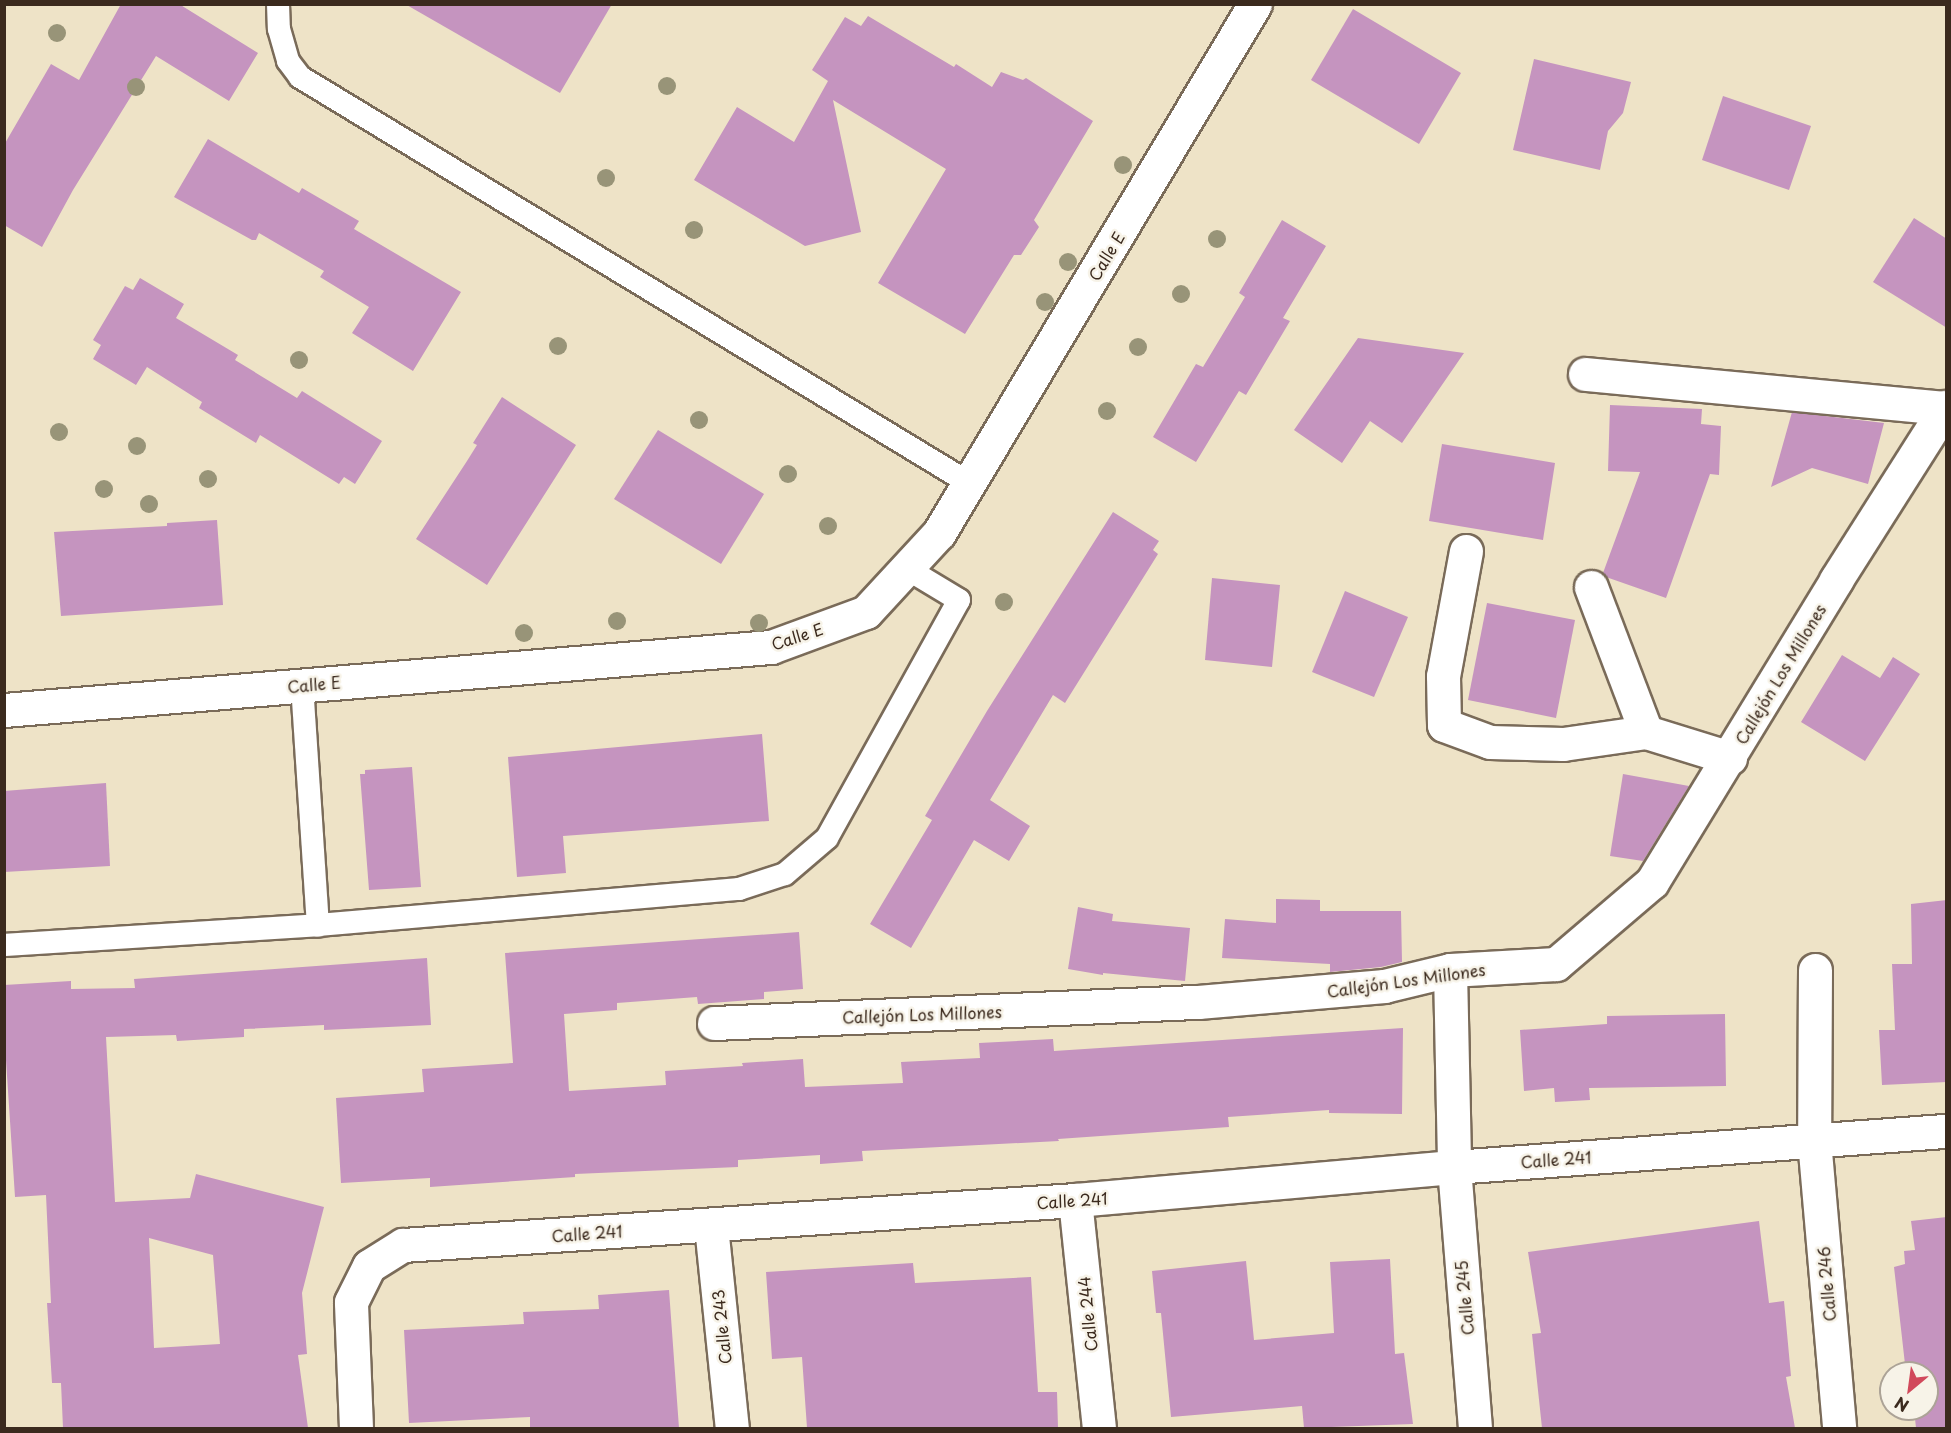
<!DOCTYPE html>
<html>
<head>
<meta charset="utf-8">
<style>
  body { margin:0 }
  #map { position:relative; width:1951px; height:1433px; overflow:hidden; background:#eee3c7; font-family:"Playpen Sans",sans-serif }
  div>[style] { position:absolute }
  .building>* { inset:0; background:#c594bf }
  .roads { filter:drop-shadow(2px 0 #7a6b59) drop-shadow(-2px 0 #7a6b59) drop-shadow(0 2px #7a6b59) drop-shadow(0 -2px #7a6b59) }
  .lane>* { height:22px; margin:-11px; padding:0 11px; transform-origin:11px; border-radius:11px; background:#fff }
  .street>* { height:33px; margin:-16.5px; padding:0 16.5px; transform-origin:16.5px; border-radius:16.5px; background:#fff }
  .trees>* { width:18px; height:18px; margin:-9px; border-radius:50%; background:#989478 }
  span { translate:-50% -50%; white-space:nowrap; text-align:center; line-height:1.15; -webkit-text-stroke:5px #f7f3e8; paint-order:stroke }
  .street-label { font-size:16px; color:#3b2a1e }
  .frame { position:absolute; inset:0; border:6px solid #3b2a1e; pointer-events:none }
  .north { position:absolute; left:1879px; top:1361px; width:60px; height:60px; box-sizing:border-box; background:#f7f3e8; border:2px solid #aca397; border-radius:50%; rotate:209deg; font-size:16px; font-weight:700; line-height:24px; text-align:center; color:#3b2a1e }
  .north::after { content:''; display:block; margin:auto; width:21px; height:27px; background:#d1495b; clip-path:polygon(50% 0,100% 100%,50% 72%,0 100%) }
</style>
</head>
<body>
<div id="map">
  <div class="building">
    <div style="clip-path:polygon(121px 4px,179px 4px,258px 53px,229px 101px,156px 56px,73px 190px,42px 247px,4px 225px,4px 145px,51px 64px,79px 80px)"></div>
    <div style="clip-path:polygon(405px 4px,612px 4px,560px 93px)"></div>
    <div style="clip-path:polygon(1353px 9px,1461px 73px,1419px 144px,1311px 80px)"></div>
    <div style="clip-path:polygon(868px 16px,954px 67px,956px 64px,992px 87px,1001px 72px,1023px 80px,1026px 78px,1093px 121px,1034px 220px,1039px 227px,1021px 255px,1014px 255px,965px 334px,878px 283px,946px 169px,833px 100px,861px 232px,805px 246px,694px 180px,737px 107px,794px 142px,828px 81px,812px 70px,845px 17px,861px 26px)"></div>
    <div style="clip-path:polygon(1534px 59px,1631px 82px,1623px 113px,1608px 131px,1600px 170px,1513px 150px)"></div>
    <div style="clip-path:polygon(1723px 96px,1811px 126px,1789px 190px,1702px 160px)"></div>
    <div style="clip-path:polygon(208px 139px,299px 193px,302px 188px,359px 221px,354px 229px,461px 292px,413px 371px,352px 333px,369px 307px,320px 277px,324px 271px,259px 233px,256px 240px,252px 240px,174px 197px)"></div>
    <div style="clip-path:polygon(1914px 218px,1947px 239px,1947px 328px,1873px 282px)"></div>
    <div style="clip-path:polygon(1282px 220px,1326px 246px,1283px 318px,1290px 321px,1246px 395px,1239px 391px,1196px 462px,1153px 437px,1196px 364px,1203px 367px,1245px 297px,1239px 293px)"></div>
    <div style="clip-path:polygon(140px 278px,184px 304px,176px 318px,238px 355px,235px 360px,297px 398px,302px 391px,382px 441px,355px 484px,344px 477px,339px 484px,260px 435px,256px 443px,199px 408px,202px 402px,147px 367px,136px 385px,93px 359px,101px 345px,93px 340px,125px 286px,133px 290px)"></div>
    <div style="clip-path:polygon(1358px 338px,1464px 353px,1402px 443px,1370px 421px,1342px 463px,1294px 430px)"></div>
    <div style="clip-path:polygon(502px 397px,576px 445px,487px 585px,416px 539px,467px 461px,477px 445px,473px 443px)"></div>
    <div style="clip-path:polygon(1610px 405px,1702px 409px,1701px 424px,1721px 426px,1719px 475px,1710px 474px,1666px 598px,1606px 577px,1603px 573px,1640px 472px,1608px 471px)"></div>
    <div style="clip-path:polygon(1792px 412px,1884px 423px,1868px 484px,1812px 468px,1771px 487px)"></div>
    <div style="clip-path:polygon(658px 430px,764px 494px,721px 564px,614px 499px)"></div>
    <div style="clip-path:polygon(1442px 444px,1555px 463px,1543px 540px,1429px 521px)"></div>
    <div style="clip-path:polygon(1113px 512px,1159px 541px,1153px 550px,1158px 554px,1065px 703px,1053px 695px,990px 800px,1030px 826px,1009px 861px,974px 840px,911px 948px,870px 924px,932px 820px,925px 816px,987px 711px)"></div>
    <div style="clip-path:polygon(217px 520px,223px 605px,61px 616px,54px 532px,167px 526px,167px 523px)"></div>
    <div style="clip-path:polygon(1212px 578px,1280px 585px,1272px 667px,1205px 660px)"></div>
    <div style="clip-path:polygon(1345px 591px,1408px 617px,1374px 697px,1312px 672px)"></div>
    <div style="clip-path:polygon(1487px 603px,1575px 620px,1556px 718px,1468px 700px)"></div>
    <div style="clip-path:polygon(1842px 655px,1880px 678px,1893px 657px,1920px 674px,1865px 761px,1801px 722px)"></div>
    <div style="clip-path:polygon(762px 734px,769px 821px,563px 836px,566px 873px,517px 877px,508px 757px)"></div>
    <div style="clip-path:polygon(412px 767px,421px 887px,369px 890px,360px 774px,365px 774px,365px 770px)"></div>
    <div style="clip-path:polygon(1623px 774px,1689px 786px,1643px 861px,1610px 856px)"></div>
    <div style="clip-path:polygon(106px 783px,110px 866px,4px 872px,4px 791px)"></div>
    <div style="clip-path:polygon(1276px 899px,1320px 900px,1320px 911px,1401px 911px,1402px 962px,1381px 967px,1330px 972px,1330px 964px,1222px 958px,1225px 919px,1276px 923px)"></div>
    <div style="clip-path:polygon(1947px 900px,1947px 1082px,1882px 1085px,1879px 1030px,1895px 1030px,1892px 964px,1912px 964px,1911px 904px)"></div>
    <div style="clip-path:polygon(1078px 907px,1113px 914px,1112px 921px,1190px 928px,1185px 981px,1103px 973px,1103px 975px,1068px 969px)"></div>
    <div style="clip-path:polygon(799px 932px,803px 989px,764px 992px,764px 999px,698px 1004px,697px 997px,617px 1003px,617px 1010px,564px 1014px,569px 1091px,666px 1085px,665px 1071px,743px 1066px,742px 1063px,803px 1059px,805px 1087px,903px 1083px,901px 1062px,980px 1058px,979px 1043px,1053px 1039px,1054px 1051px,1403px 1028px,1402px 1114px,1329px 1113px,1329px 1110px,1228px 1117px,1229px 1127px,1058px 1139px,1059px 1141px,862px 1151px,863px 1161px,820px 1164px,820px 1155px,738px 1160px,738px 1167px,575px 1174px,575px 1177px,430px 1187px,430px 1178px,341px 1183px,336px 1098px,424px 1092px,422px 1069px,513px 1063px,505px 953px)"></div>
    <div style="clip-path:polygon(evenodd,427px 958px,431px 1025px,324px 1030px,324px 1025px,244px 1029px,244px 1037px,177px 1041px,176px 1035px,106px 1037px,115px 1202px,190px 1198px,196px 1174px,324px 1207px,302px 1293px,307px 1354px,298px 1355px,308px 1428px,63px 1428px,61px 1383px,52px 1383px,47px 1303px,51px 1303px,46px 1195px,15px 1197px,4px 1030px,4px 985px,71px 981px,71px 989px,135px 988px,134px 979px,427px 958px,149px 1238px,213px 1255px,220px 1344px,154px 1348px,149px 1238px)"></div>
    <div style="clip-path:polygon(1725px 1014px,1726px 1086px,1589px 1088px,1590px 1100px,1555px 1102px,1554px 1088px,1524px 1091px,1520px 1030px,1607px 1024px,1607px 1016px)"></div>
    <div style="clip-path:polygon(1947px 1217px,1947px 1428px,1916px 1428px,1914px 1409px,1927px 1409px,1927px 1373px,1906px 1373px,1894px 1267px,1905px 1264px,1904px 1251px,1915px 1250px,1911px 1221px)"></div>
    <div style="clip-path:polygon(1759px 1221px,1769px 1303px,1784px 1301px,1791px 1376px,1786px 1377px,1795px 1428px,1542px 1428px,1532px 1334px,1541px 1333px,1528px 1252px)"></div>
    <div style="clip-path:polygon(1390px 1259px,1395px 1354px,1404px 1353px,1413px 1424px,1304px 1428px,1302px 1406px,1171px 1417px,1161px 1313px,1156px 1313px,1152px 1271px,1246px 1261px,1254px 1340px,1334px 1333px,1330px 1262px)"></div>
    <div style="clip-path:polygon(913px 1263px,915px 1283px,1031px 1277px,1038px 1392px,1057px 1392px,1058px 1428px,807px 1428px,802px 1357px,772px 1359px,766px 1272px)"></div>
    <div style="clip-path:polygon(669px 1290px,679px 1428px,530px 1428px,530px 1417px,409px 1423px,404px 1330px,524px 1324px,523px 1312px,599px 1309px,598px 1295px)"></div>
  </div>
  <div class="roads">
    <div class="lane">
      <div style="left:278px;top:4px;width:25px;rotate:88deg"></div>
      <div style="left:279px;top:29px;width:33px;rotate:74deg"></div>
      <div style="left:288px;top:61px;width:20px;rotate:53deg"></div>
      <div style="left:300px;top:77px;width:783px;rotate:31.25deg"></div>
      <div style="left:302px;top:685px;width:241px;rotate:86.2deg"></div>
      <div style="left:4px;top:945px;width:315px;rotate:-3.6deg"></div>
      <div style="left:318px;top:925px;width:423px;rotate:-4.9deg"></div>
      <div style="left:739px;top:889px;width:48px;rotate:-18.1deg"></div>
      <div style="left:785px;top:874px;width:55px;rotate:-40.6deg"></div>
      <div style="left:827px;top:838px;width:272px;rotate:-61deg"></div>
      <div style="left:959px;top:600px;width:62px;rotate:-148.9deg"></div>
    </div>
    <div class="street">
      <div style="left:1585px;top:374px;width:363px;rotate:5.4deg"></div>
      <div style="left:1466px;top:551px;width:127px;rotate:100.4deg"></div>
      <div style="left:1443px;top:676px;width:49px;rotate:88.8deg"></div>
      <div style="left:1444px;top:725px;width:49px;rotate:20.3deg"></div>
      <div style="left:1490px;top:742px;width:73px;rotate:1.6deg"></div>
      <div style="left:1563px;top:744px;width:84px;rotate:-8.2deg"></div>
      <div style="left:1646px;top:732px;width:88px;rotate:17.2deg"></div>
      <div style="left:1591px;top:587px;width:155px;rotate:69.2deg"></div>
      <div style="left:4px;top:710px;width:770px;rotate:-4.7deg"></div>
      <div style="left:771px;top:647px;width:101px;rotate:-20.2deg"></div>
      <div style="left:866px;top:612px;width:108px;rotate:-47.3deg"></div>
      <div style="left:939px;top:533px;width:616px;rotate:-59.15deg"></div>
      <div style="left:1450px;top:970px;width:197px;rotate:88.8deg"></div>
      <div style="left:1454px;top:1167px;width:262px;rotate:85.4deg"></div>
      <div style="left:1815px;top:970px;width:170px;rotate:90.3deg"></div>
      <div style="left:1814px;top:1140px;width:289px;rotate:85deg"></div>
      <div style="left:714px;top:1023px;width:484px;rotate:-2.5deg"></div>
      <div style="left:1198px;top:1002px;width:187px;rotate:-4.9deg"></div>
      <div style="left:1384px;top:986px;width:68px;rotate:-13.6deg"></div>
      <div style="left:1450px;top:970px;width:106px;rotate:-3.2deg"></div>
      <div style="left:1556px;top:964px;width:126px;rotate:-40.5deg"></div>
      <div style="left:1652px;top:882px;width:354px;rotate:-58.6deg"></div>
      <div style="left:1836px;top:580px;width:205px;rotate:-57.6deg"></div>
      <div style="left:1075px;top:1200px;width:229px;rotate:84deg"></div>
      <div style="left:711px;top:1226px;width:203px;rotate:84.1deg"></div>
      <div style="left:356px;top:1428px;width:126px;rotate:-92.3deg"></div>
      <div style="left:351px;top:1302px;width:40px;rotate:-63.4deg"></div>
      <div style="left:369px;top:1266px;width:40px;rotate:-32deg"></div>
      <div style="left:403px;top:1245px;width:674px;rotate:-3.83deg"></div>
      <div style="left:1075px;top:1200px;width:380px;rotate:-5deg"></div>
      <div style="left:1454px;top:1167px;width:493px;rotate:-4.2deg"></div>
    </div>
  </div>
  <div class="trees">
    <div style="left:57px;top:33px"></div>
    <div style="left:667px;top:86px"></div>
    <div style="left:136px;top:87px"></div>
    <div style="left:1123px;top:165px"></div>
    <div style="left:606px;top:178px"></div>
    <div style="left:694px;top:230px"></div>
    <div style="left:1217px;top:239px"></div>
    <div style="left:1068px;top:262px"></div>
    <div style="left:1181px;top:294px"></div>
    <div style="left:1045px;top:302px"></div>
    <div style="left:558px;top:346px"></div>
    <div style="left:1138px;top:347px"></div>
    <div style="left:299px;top:360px"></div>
    <div style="left:1107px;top:411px"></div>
    <div style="left:699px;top:420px"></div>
    <div style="left:59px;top:432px"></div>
    <div style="left:137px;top:446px"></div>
    <div style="left:788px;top:474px"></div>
    <div style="left:208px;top:479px"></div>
    <div style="left:104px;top:489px"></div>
    <div style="left:149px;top:504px"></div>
    <div style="left:828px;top:526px"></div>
    <div style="left:1004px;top:602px"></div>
    <div style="left:617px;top:621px"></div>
    <div style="left:759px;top:623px"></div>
    <div style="left:524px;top:633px"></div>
  </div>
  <div class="street-label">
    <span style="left:1106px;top:256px;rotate:-59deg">Calle E</span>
    <span style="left:797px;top:636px;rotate:-18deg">Calle E</span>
    <span style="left:1780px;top:674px;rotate:-59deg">Callejón Los Millones</span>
    <span style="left:314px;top:684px;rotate:-5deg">Calle E</span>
    <span style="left:1406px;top:980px;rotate:-8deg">Callejón Los Millones</span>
    <span style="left:922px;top:1014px;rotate:-2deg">Callejón Los Millones</span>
    <span style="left:1556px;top:1159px;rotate:-4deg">Calle 241</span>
    <span style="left:1072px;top:1200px;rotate:-4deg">Calle 241</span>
    <span style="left:587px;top:1233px;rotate:-4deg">Calle 241</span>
    <span style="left:1826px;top:1284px;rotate:-95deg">Calle 246</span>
    <span style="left:1464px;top:1298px;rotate:-95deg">Calle 245</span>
    <span style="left:1087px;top:1314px;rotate:-96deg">Calle 244</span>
    <span style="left:721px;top:1327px;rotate:-96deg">Calle 243</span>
  </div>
  <div class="frame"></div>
  <div class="north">N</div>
</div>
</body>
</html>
